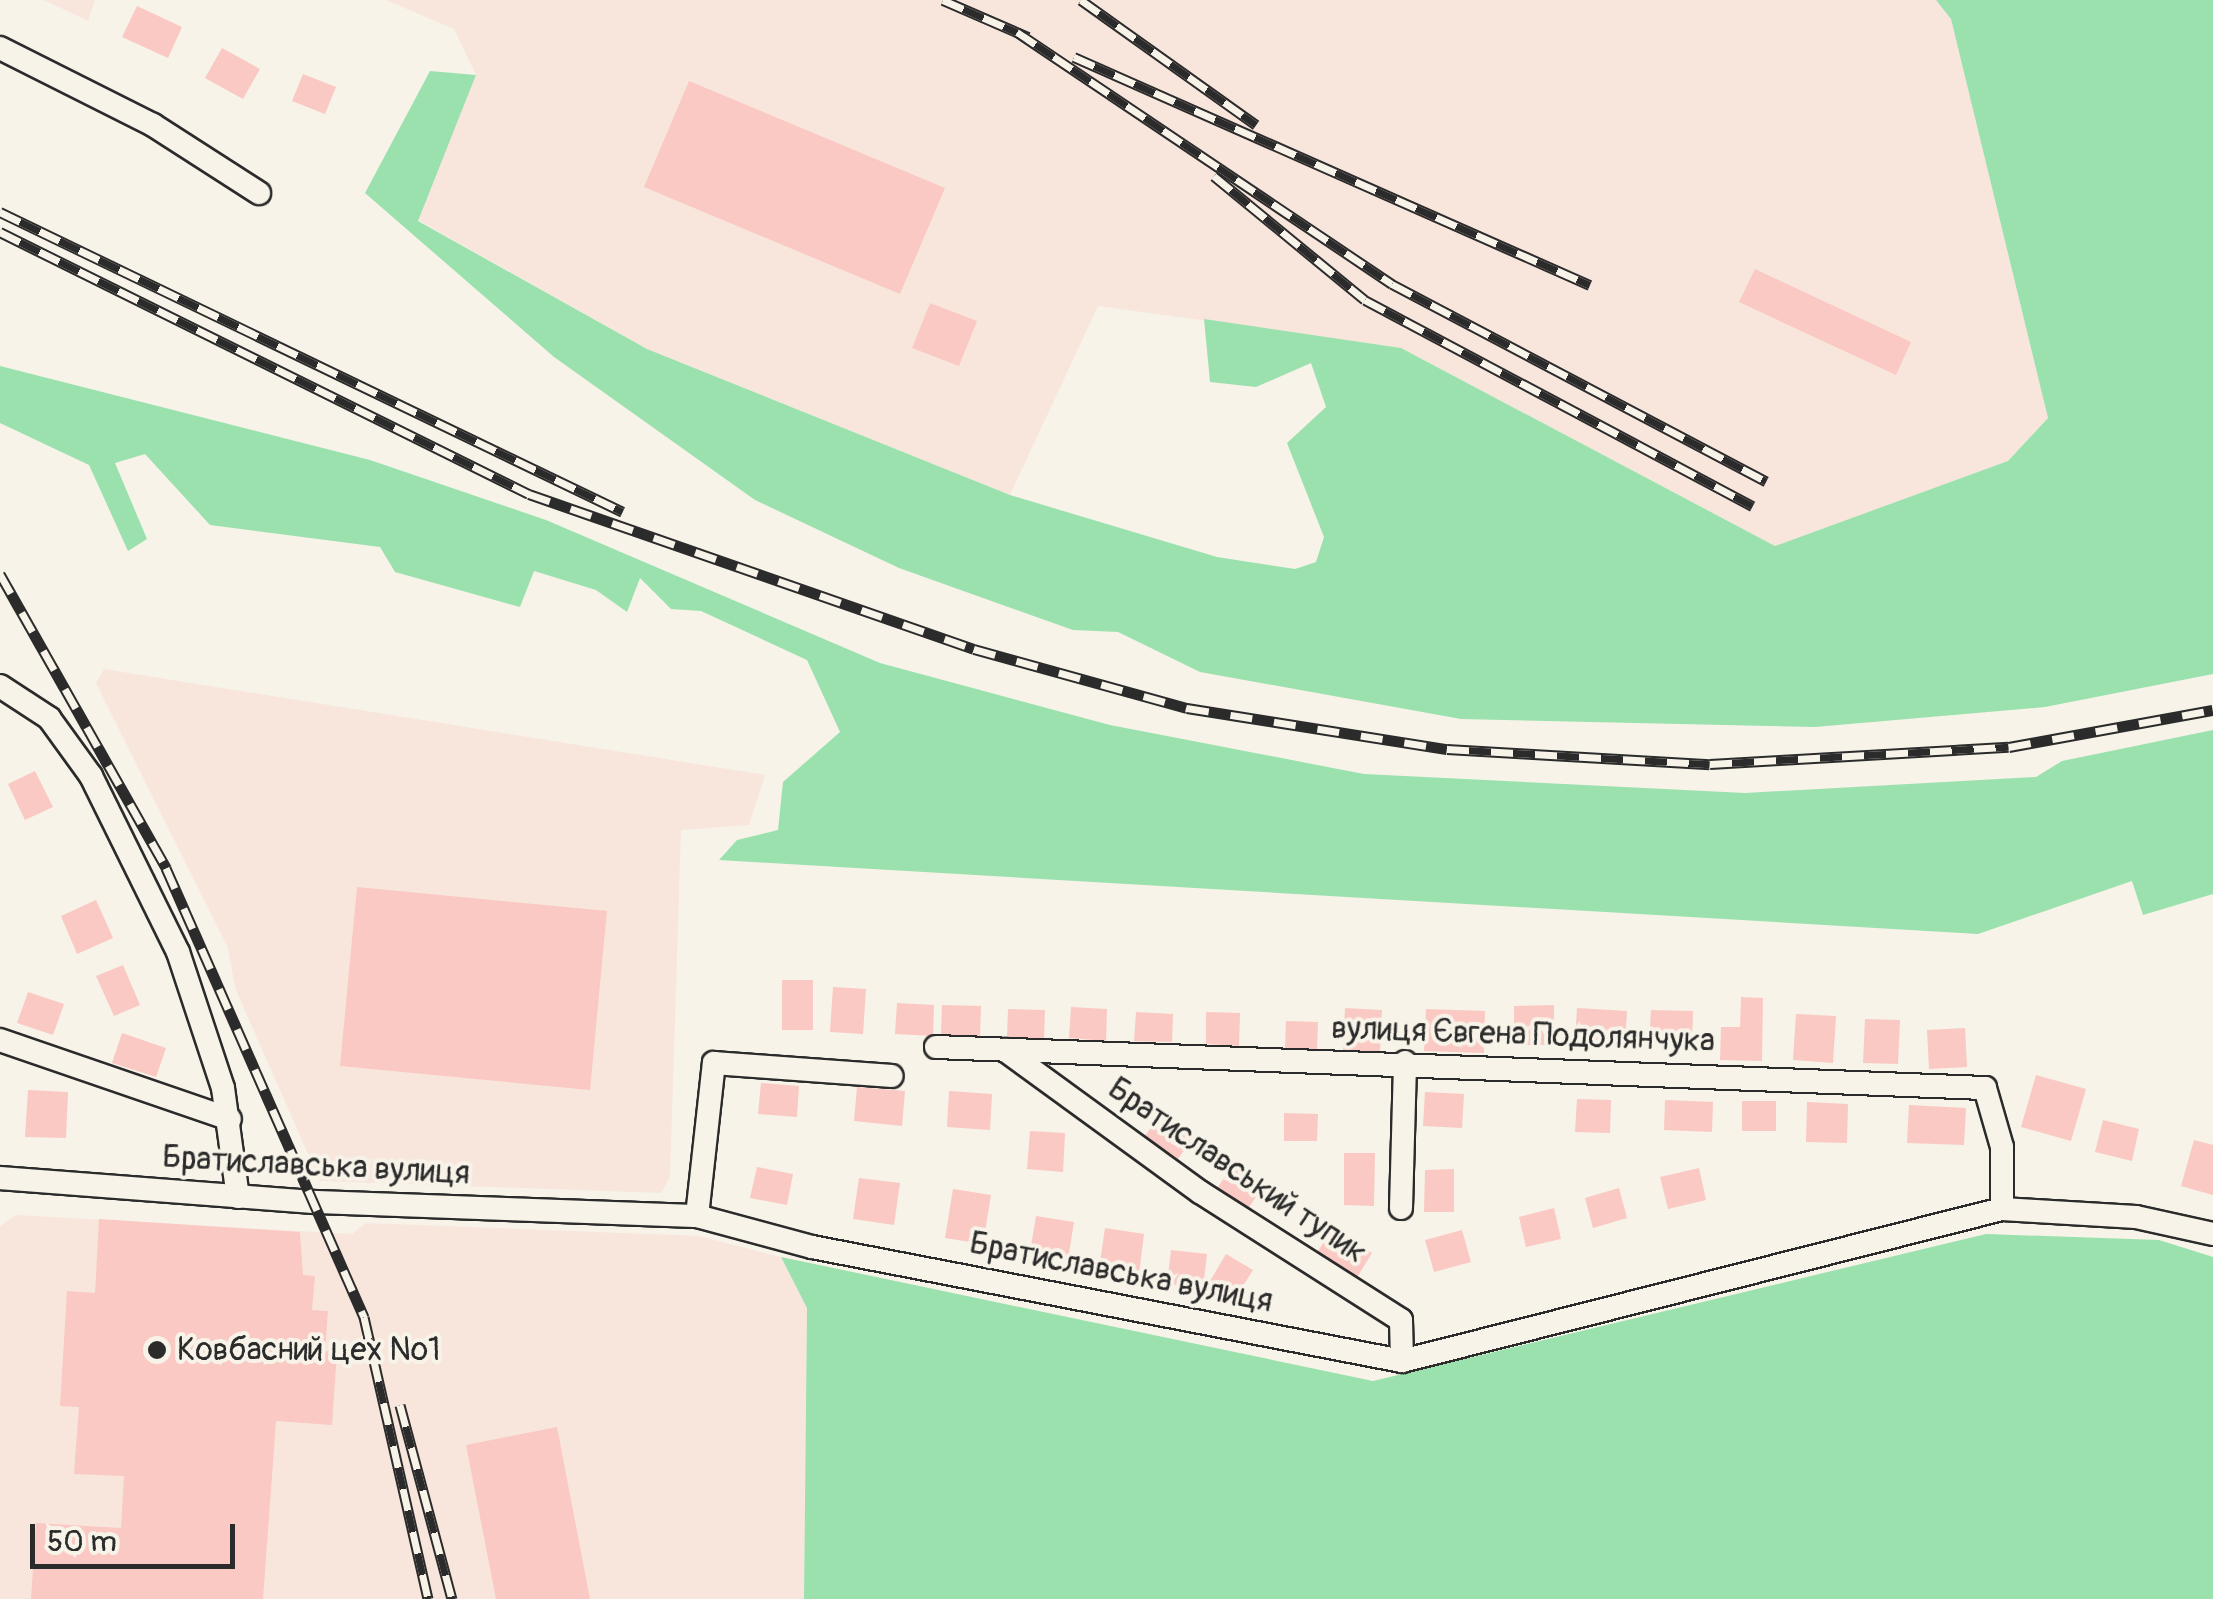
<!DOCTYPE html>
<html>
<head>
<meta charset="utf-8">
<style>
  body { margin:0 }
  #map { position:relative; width:2213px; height:1599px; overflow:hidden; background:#f7f3e8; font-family:Pangolin,sans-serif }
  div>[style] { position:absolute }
  .built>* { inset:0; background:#f8e6dd }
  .green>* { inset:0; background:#9be1ae }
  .building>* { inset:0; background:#fac9c3 }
  .roads { filter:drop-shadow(2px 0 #2b2b2b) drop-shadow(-2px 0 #2b2b2b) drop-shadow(0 2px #2b2b2b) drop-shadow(0 -2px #2b2b2b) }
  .street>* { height:22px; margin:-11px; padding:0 11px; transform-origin:11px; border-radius:11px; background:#f7f3e8 }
  .rail>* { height:11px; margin-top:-5.5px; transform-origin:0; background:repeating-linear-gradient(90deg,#f7f3e8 0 22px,#2b2b2b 0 44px); box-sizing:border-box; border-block:2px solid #2b2b2b }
  .dots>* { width:28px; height:28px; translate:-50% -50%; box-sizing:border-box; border:5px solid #f7f3e8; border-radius:50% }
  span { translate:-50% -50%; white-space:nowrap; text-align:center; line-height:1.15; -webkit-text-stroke:8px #f7f3e8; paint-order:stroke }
  .street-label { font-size:32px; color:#2b2b2b }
  .poi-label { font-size:32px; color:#2b2b2b }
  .left { translate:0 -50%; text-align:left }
  .scale { position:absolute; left:30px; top:1524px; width:205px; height:45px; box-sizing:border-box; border:5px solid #2b2b2b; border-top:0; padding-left:12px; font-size:30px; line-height:35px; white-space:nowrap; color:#2b2b2b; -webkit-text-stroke:8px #f7f3e8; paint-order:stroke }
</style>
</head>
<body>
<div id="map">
  <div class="built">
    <div style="clip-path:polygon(44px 0,95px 0,88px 21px)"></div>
    <div style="clip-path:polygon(386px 0,1936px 0,1951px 19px,2048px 418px,2008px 461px,1775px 546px,1401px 348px,1098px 306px,1010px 495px,647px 349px,418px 220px,476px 75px,454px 29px)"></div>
    <div style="clip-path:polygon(104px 669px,765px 775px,749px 825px,681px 830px,670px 1177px,661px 1193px,320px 1181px,235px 988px,228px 948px,96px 683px)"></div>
    <div style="clip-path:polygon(16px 1215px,352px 1234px,366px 1223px,699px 1236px,781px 1257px,807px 1308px,804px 1599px,0 1599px,0 1226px)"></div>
  </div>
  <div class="green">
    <div style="clip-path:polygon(1936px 0,2213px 0,2213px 674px,2045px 707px,1815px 727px,1461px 719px,1200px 672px,1118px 632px,1073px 630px,899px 568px,755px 500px,554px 357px,365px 193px,430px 71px,476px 75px,418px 221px,647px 349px,1010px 495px,1217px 557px,1295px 569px,1316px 562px,1324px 537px,1287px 443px,1326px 407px,1311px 363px,1256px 387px,1210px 382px,1204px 319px,1401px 348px,1775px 546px,2008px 461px,2048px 418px,1951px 19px)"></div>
    <div style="clip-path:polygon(0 366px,370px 460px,546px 520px,880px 663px,1110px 725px,1364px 774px,1745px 793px,2036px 777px,2062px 761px,2213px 730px,2213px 894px,2143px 915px,2132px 881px,1978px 934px,719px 860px,737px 840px,778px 830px,783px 782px,840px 732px,807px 660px,701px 611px,671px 609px,640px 578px,627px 612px,596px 590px,534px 571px,520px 607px,395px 572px,380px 547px,210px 525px,145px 454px,115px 463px,147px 539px,128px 551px,89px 465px,0 423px)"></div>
    <div style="clip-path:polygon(1986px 1234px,2159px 1240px,2213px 1257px,2213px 1599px,804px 1599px,807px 1308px,781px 1257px,1373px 1381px)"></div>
  </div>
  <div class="building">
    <div style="clip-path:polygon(137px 6px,182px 27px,168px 58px,122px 37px)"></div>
    <div style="clip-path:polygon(222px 48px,260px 69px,243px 99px,205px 78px)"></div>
    <div style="clip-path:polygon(303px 74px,336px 87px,325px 114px,292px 101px)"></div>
    <div style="clip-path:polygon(689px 81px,945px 188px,900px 294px,644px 187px)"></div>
    <div style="clip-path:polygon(1755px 269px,1911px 342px,1896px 375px,1739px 302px)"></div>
    <div style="clip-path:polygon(930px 303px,977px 321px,959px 366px,912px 348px)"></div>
    <div style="clip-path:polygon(35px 771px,53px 807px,25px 820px,8px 784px)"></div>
    <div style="clip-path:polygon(357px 887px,607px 911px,590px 1090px,340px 1066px)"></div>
    <div style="clip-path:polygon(96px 900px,113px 938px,77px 954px,61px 916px)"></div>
    <div style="clip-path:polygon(123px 965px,140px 1005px,114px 1016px,96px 976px)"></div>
    <div style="clip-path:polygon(782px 980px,813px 980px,813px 1030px,782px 1030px)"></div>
    <div style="clip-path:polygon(833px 987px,866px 989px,863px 1034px,830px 1032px)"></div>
    <div style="clip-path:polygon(28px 992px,64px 1004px,53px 1035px,17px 1023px)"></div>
    <div style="clip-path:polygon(1741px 997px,1763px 998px,1762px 1061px,1720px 1060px,1721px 1027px,1740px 1027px)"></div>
    <div style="clip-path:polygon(897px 1003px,934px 1005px,933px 1036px,895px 1034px)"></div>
    <div style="clip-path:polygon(942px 1005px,981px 1006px,980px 1037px,941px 1036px)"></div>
    <div style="clip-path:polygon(1554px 1005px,1554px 1045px,1514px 1045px,1514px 1006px)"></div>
    <div style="clip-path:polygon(1071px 1007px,1107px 1009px,1106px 1041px,1069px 1038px)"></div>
    <div style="clip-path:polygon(1345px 1008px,1382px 1010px,1380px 1052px,1343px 1051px)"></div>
    <div style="clip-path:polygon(1577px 1008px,1627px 1011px,1625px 1043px,1575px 1040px)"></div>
    <div style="clip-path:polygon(1008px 1009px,1045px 1010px,1044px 1039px,1007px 1038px)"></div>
    <div style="clip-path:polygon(1426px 1009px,1485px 1011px,1484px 1053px,1424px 1051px)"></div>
    <div style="clip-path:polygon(1651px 1010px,1693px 1011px,1692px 1047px,1649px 1045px)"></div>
    <div style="clip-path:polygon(1136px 1012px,1173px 1014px,1172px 1042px,1134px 1041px)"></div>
    <div style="clip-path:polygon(1206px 1012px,1240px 1013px,1239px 1046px,1206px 1044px)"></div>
    <div style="clip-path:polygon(1796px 1014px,1836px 1016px,1833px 1063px,1793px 1060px)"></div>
    <div style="clip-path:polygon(1865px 1019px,1900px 1020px,1898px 1064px,1863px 1063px)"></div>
    <div style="clip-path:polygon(1286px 1021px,1318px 1022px,1317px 1050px,1285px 1049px)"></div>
    <div style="clip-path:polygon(1965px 1028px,1967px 1067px,1929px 1069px,1927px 1030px)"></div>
    <div style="clip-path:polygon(122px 1033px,166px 1048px,156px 1077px,112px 1063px)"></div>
    <div style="clip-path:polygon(2036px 1075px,2086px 1089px,2071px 1141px,2021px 1127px)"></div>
    <div style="clip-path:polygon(761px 1083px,799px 1086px,797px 1117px,758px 1114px)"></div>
    <div style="clip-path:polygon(857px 1087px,905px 1091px,902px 1126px,854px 1121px)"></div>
    <div style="clip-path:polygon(28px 1090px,68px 1092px,66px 1138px,25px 1137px)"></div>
    <div style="clip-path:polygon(949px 1091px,992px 1094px,990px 1130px,947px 1127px)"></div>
    <div style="clip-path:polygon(1425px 1092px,1464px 1094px,1462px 1128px,1423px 1126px)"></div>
    <div style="clip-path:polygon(1577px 1099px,1611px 1100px,1610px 1133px,1575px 1132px)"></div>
    <div style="clip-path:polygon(1665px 1100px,1713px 1102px,1712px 1132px,1664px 1130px)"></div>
    <div style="clip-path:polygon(1742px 1101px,1776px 1101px,1776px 1131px,1742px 1131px)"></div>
    <div style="clip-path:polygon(1807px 1102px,1848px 1104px,1847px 1143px,1806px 1142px)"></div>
    <div style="clip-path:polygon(1909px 1105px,1966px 1108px,1964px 1145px,1907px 1143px)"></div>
    <div style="clip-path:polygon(1163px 1110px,1196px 1133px,1178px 1159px,1145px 1136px)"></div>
    <div style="clip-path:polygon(1284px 1113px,1318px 1114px,1317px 1141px,1284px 1141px)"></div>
    <div style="clip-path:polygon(2103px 1120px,2139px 1129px,2132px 1161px,2095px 1152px)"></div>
    <div style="clip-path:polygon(1030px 1131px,1065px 1133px,1063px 1172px,1027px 1169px)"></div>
    <div style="clip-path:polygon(2194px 1140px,2213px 1145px,2213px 1195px,2181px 1186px)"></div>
    <div style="clip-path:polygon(1344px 1153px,1375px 1153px,1374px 1206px,1344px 1205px)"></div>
    <div style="clip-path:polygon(1234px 1163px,1265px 1183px,1248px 1209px,1216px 1190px)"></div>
    <div style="clip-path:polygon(757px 1167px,793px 1174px,787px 1205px,750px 1198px)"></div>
    <div style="clip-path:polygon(1699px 1168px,1706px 1200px,1668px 1209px,1660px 1177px)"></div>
    <div style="clip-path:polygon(1454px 1169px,1454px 1212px,1424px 1212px,1425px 1170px)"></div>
    <div style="clip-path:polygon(859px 1178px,900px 1183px,894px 1225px,853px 1219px)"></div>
    <div style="clip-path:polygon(1619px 1188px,1627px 1218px,1593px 1228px,1585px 1198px)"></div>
    <div style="clip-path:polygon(953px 1189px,991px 1195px,983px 1244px,945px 1238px)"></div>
    <div style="clip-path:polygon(1554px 1208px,1561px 1239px,1526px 1247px,1519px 1217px)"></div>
    <div style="clip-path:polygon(1036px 1216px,1074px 1222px,1068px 1259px,1030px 1252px)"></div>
    <div style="clip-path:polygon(99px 1219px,300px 1232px,303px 1275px,315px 1276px,312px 1310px,328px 1311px,325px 1351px,337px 1352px,332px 1425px,276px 1421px,263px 1599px,31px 1599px,36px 1523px,121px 1528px,124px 1476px,74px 1474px,79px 1407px,60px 1406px,67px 1291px,95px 1293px)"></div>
    <div style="clip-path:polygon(1105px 1228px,1144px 1234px,1139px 1274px,1099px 1269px)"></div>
    <div style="clip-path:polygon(1333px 1228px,1372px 1253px,1356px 1279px,1316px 1254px)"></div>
    <div style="clip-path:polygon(1462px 1230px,1471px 1262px,1434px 1272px,1425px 1240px)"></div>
    <div style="clip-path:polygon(1171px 1250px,1207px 1254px,1203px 1288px,1167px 1284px)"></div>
    <div style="clip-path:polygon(1226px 1254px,1253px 1270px,1236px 1297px,1210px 1281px)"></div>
    <div style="clip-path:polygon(557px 1427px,590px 1599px,496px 1599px,466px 1445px)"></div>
  </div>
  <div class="roads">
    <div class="street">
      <div style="left:0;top:48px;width:171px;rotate:26.7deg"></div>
      <div style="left:153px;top:125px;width:126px;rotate:32.7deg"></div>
      <div style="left:0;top:686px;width:59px;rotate:33.1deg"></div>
      <div style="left:49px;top:718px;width:72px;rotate:54.1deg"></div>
      <div style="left:91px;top:776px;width:196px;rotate:63.7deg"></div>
      <div style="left:178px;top:952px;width:143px;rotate:71.7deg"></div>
      <div style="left:223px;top:1088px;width:110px;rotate:82.2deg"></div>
      <div style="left:0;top:1040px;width:243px;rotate:19deg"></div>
      <div style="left:936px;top:1047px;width:1050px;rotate:2.24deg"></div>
      <div style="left:1985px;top:1088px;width:61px;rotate:73.9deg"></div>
      <div style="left:2002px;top:1147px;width:62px;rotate:90deg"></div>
      <div style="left:1005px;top:1050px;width:241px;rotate:36.1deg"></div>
      <div style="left:1200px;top:1192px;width:238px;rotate:32.5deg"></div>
      <div style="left:1401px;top:1320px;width:41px;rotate:88.6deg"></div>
      <div style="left:0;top:1178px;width:316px;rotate:4.4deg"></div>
      <div style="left:315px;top:1202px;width:382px;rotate:2.1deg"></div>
      <div style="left:697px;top:1216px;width:119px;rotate:15.1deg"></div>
      <div style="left:812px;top:1247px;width:601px;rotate:10.94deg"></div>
      <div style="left:1402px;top:1361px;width:619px;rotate:-14.22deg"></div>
      <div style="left:2002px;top:1209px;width:134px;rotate:3.4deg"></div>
      <div style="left:2136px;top:1217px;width:79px;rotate:12.4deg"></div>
      <div style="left:1401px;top:1208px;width:146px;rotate:-88.4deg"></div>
      <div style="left:697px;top:1216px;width:154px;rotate:-83.7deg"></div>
      <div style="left:714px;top:1063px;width:178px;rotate:4.2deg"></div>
    </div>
  </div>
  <div class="rail">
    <div style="left:943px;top:0;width:93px;rotate:23.5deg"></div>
    <div style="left:1081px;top:0;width:215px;rotate:35.5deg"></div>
    <div style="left:1017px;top:32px;width:452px;rotate:33.9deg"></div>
    <div style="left:1392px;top:284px;width:423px;rotate:27.8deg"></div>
    <div style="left:1074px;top:57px;width:564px;rotate:23.84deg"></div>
    <div style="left:1214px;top:176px;width:195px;rotate:39.4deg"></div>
    <div style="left:1365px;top:300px;width:439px;rotate:28deg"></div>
    <div style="left:0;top:212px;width:691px;rotate:25.71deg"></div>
    <div style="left:0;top:232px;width:590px;rotate:26.35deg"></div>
    <div style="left:529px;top:494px;width:471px;rotate:19.2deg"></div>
    <div style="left:974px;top:649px;width:221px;rotate:15.5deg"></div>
    <div style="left:1187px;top:708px;width:263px;rotate:9deg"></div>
    <div style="left:1447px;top:749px;width:263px;rotate:3.3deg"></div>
    <div style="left:1710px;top:764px;width:299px;rotate:-3.3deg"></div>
    <div style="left:2009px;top:747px;width:207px;rotate:-10.3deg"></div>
    <div style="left:0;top:574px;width:338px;rotate:60.5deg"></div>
    <div style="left:166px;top:868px;width:491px;rotate:66.2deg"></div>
    <div style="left:364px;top:1317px;width:289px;rotate:77.2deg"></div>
    <div style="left:400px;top:1405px;width:201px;rotate:75deg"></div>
  </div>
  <div class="dots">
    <div style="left:157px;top:1350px;background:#2b2b2b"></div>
  </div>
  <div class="street-label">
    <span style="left:1523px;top:1035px;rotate:2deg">вулиця Євгена Подолянчука</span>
    <span style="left:316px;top:1166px;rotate:3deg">Братиславська вулиця</span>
    <span style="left:1237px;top:1171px;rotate:34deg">Братиславський тупик</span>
    <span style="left:1121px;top:1273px;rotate:11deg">Братиславська вулиця</span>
  </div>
  <div class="poi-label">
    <span class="left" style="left:177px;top:1350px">Ковбасний цех №1</span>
  </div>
  <div class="scale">50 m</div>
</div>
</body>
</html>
